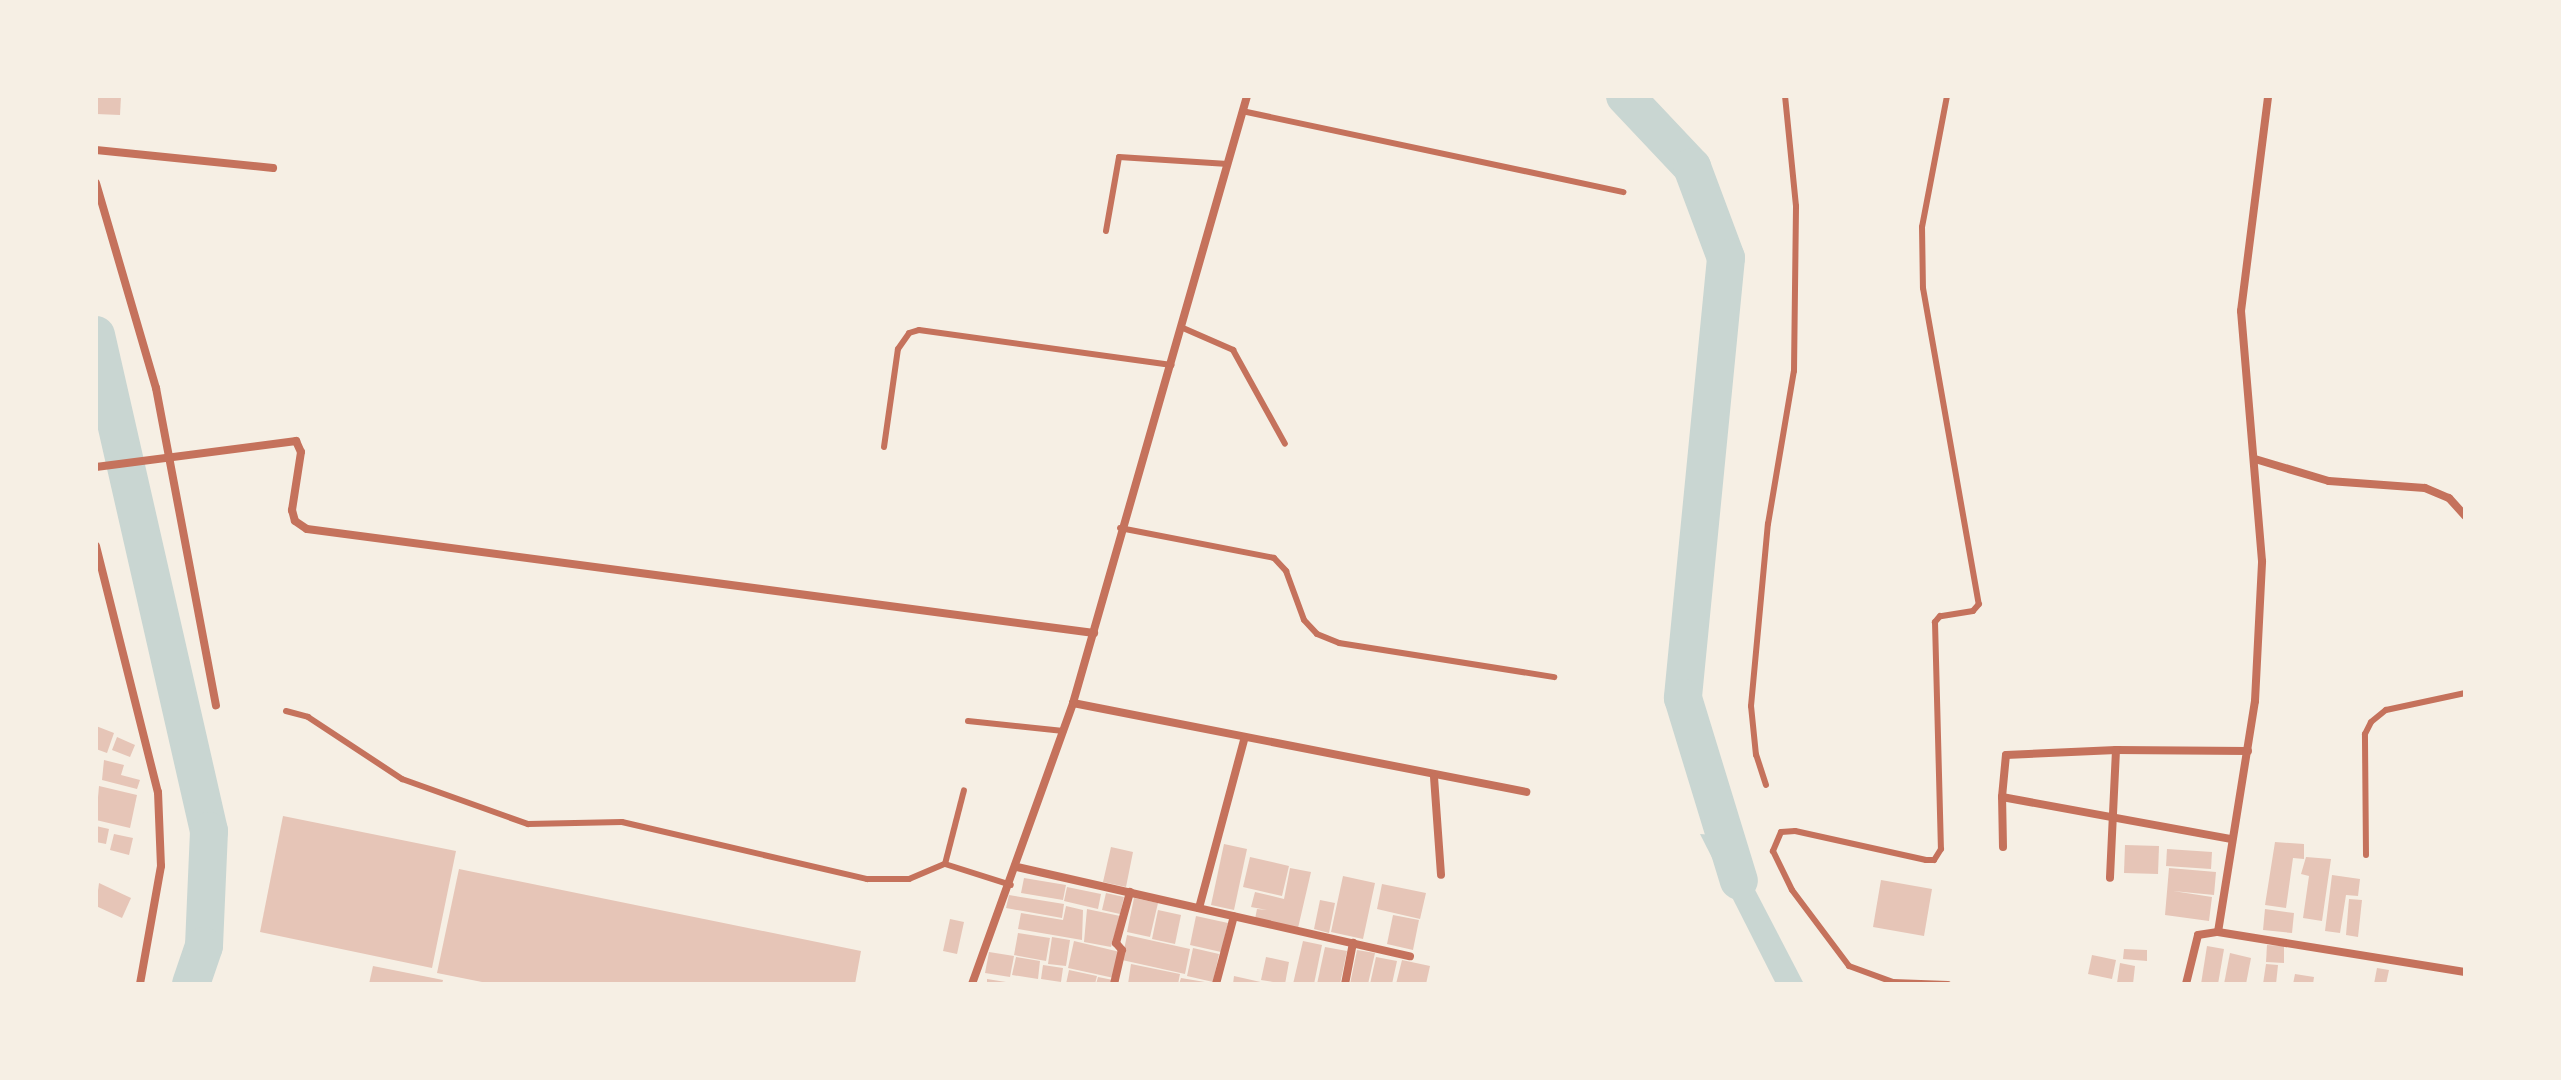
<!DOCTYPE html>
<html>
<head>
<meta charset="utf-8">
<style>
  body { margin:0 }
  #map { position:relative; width:2561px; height:1080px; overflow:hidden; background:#f6efe4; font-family:Inter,sans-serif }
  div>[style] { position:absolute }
  .water>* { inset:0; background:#c9d6d2 }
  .river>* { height:38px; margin:-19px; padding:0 19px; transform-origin:19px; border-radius:19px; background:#c9d6d2 }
  .building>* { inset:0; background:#e6c5b7 }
  .service>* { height:6px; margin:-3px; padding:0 3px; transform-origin:3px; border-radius:3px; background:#c5725c }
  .minor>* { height:8px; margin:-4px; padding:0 4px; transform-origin:4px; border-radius:4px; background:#c5725c }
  span { translate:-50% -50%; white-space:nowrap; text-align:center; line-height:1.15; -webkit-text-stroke:6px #f6efe4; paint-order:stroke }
  .frame { position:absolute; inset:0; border:98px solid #f6efe4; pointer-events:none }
</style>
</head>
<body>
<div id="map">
  <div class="water">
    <div style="clip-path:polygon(1700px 834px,1727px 836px,1804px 984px,1776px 984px)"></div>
  </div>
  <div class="river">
    <div style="left:1625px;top:96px;width:98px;rotate:46.7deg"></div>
    <div style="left:1692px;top:167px;width:97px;rotate:69.5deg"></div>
    <div style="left:1726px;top:258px;width:442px;rotate:95.6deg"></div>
    <div style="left:1683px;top:698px;width:191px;rotate:73deg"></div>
    <div style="left:96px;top:335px;width:509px;rotate:77.17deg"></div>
    <div style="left:209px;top:831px;width:115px;rotate:92.5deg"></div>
    <div style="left:204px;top:946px;width:40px;rotate:108.9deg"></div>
  </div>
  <div class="building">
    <div style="clip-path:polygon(96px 96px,121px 96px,120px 115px,96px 114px)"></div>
    <div style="clip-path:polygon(96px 726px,114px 733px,107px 753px,96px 749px)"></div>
    <div style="clip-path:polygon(117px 737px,135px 745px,130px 757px,112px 750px)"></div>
    <div style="clip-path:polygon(104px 760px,124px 765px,121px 775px,140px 780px,137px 789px,102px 780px)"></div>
    <div style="clip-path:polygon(99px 786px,137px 795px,130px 828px,96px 820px)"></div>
    <div style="clip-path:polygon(283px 816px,456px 851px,432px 968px,260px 932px)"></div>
    <div style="clip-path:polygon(96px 826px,109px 829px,106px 844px,96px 842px)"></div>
    <div style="clip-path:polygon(114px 834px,133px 838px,129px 855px,110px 850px)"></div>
    <div style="clip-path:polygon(2275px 842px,2304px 844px,2304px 859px,2293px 858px,2286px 908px,2265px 905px)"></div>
    <div style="clip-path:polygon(1224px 844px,1247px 849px,1234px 910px,1211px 905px)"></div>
    <div style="clip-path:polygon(2125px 845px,2159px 846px,2158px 874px,2124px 873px)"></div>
    <div style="clip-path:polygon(1111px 847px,1133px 852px,1126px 887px,1103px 882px)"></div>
    <div style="clip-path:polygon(2167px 849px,2212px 852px,2211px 869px,2166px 866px)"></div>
    <div style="clip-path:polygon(1250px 857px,1289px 866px,1282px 896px,1243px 887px)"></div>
    <div style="clip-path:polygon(2306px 857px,2331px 859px,2322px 921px,2303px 918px,2309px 876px,2301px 874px)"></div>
    <div style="clip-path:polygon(1290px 868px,1311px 872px,1298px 928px,1255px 919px,1257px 909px,1267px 910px,1251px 907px,1255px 892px,1284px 899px)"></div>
    <div style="clip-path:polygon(2169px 868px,2216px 872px,2214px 895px,2173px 891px,2212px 897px,2209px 921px,2165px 915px)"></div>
    <div style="clip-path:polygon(459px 869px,861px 951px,855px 984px,492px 984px,437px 973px)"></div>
    <div style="clip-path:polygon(2332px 875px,2360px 879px,2358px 896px,2346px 895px,2340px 933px,2325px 931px)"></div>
    <div style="clip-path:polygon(1343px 876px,1375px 883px,1363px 939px,1331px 932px)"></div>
    <div style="clip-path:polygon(1024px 878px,1066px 885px,1063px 900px,1021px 893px)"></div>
    <div style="clip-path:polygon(1881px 880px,1932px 889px,1924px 936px,1873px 927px)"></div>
    <div style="clip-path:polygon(99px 883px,131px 898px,122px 918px,96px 906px)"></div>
    <div style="clip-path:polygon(1382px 884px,1426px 893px,1420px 919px,1377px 909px)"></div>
    <div style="clip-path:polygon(1067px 887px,1101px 894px,1098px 909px,1064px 901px)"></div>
    <div style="clip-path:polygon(1106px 893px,1124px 897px,1120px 914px,1102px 910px)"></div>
    <div style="clip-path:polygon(1009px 895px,1064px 904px,1062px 918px,1006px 908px)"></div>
    <div style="clip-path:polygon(1134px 898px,1158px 903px,1150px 937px,1127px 932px)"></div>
    <div style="clip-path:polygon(2349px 899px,2362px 900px,2358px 937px,2346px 935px)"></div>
    <div style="clip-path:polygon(1320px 900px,1335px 903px,1329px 933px,1314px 929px)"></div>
    <div style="clip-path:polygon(1066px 906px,1083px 910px,1082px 940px,1018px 929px,1021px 913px,1063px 920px)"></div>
    <div style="clip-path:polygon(1087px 909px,1120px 916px,1111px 947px,1084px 942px)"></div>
    <div style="clip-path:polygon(2265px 909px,2294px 913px,2292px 933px,2263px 930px)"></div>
    <div style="clip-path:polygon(1158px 910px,1181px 915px,1175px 944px,1152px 939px)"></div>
    <div style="clip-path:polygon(1393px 915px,1419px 920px,1413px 950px,1387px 944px)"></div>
    <div style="clip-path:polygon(1196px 916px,1228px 923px,1221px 952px,1190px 945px)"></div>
    <div style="clip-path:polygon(950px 919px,964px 922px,957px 954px,943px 951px)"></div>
    <div style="clip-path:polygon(1018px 933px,1050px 938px,1046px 961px,1014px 955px)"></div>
    <div style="clip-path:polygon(1127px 935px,1190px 949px,1185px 974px,1122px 960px)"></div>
    <div style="clip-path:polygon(1052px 937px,1070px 940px,1066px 966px,1048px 964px)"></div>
    <div style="clip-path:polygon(1074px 941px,1120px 952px,1114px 978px,1068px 968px)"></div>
    <div style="clip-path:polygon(1303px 941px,1322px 945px,1314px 984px,1293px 984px)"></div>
    <div style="clip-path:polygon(2267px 945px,2284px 946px,2284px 963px,2266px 962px)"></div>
    <div style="clip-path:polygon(2207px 946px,2224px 949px,2218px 984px,2201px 984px)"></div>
    <div style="clip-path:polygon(1325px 947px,1347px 951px,1340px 984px,1317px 984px)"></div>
    <div style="clip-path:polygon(1193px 948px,1219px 954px,1213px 982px,1187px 976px)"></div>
    <div style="clip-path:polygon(2124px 949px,2147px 950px,2147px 961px,2123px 959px)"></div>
    <div style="clip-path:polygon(1357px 950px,1375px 953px,1368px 984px,1350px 984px)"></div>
    <div style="clip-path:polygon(989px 952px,1014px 956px,1010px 977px,985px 973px)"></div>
    <div style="clip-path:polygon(2230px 953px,2251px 958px,2246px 984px,2224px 984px)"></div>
    <div style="clip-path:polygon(2092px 955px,2116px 960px,2112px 979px,2088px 974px)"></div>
    <div style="clip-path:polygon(1016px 957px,1040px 961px,1038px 979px,1012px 975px)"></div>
    <div style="clip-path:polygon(1266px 957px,1289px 962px,1285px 984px,1261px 980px)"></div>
    <div style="clip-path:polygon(1376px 957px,1397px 961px,1392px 984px,1370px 984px)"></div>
    <div style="clip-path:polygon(1402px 960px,1430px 966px,1426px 984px,1396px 984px)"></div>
    <div style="clip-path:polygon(2120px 963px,2135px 966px,2133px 984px,2117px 983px)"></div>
    <div style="clip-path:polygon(1131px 964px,1180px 974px,1178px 984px,1128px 984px)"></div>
    <div style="clip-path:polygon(2266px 964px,2278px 965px,2276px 984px,2263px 984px)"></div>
    <div style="clip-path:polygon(1043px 965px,1063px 968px,1061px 982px,1041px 979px)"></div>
    <div style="clip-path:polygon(373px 966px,443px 980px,442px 984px,369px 984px)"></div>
    <div style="clip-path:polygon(2377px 968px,2389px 970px,2386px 984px,2374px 984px)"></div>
    <div style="clip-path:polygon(1069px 970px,1097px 976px,1095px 984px,1066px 984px)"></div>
    <div style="clip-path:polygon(2295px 974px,2314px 977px,2313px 984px,2293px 984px)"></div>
    <div style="clip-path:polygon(1234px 976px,1265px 983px,1265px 984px,1233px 984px)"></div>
    <div style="clip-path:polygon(1098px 977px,1113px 980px,1112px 984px,1096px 984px)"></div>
    <div style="clip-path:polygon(1181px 978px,1205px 982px,1204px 984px,1179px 984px)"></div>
    <div style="clip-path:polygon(987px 979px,1006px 982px,1006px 984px,987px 984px)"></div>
  </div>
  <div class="service">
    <div style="left:1947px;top:96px;width:133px;rotate:100.8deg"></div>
    <div style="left:1922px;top:227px;width:61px;rotate:89.1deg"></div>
    <div style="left:1923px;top:288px;width:321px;rotate:80deg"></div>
    <div style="left:1979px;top:604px;width:9px;rotate:131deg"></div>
    <div style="left:1973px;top:611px;width:33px;rotate:171deg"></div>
    <div style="left:1940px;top:616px;width:8px;rotate:130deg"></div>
    <div style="left:1935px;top:622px;width:227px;rotate:88.5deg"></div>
    <div style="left:1941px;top:849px;width:13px;rotate:122deg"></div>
    <div style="left:1934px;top:860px;width:8px;rotate:180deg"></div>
    <div style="left:1926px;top:860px;width:134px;rotate:-167.5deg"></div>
    <div style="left:1795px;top:831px;width:14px;rotate:176deg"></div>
    <div style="left:1781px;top:832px;width:21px;rotate:113deg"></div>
    <div style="left:1773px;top:851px;width:43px;rotate:64deg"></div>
    <div style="left:1792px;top:890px;width:95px;rotate:53.1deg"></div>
    <div style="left:1849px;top:966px;width:47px;rotate:20deg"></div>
    <div style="left:1893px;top:982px;width:55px;rotate:2.1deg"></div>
    <div style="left:1242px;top:111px;width:390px;rotate:12deg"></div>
    <div style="left:1106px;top:231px;width:75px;rotate:-80deg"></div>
    <div style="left:1119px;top:157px;width:109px;rotate:3.7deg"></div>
    <div style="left:1183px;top:328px;width:55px;rotate:23.7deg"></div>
    <div style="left:1233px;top:350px;width:107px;rotate:61deg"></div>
    <div style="left:884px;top:447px;width:99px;rotate:-81.9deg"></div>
    <div style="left:898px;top:349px;width:19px;rotate:-55deg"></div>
    <div style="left:909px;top:333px;width:10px;rotate:-17deg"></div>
    <div style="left:919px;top:330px;width:255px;rotate:7.9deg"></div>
    <div style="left:1120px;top:528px;width:157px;rotate:11deg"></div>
    <div style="left:1274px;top:558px;width:18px;rotate:47deg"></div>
    <div style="left:1286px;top:571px;width:52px;rotate:69.8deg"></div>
    <div style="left:1304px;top:620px;width:19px;rotate:47deg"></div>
    <div style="left:1317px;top:634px;width:24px;rotate:22deg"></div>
    <div style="left:1339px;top:643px;width:218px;rotate:9deg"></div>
    <div style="left:286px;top:711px;width:23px;rotate:15deg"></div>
    <div style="left:308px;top:717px;width:113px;rotate:33.4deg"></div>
    <div style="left:402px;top:779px;width:134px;rotate:19.7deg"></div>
    <div style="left:528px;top:824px;width:94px;rotate:-1.2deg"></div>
    <div style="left:622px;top:822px;width:252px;rotate:13.1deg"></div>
    <div style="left:867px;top:879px;width:42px"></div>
    <div style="left:909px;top:879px;width:39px;rotate:-23deg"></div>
    <div style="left:945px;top:864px;width:69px;rotate:17.7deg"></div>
    <div style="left:968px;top:721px;width:96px;rotate:6deg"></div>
    <div style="left:1766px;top:785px;width:32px;rotate:-108deg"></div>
    <div style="left:1756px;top:755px;width:49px;rotate:-95.8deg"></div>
    <div style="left:1751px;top:706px;width:183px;rotate:-84.7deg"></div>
    <div style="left:1768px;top:524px;width:155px;rotate:-80.4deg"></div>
    <div style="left:1794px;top:371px;width:165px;rotate:-89.3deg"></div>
    <div style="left:1796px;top:206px;width:111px;rotate:-95.7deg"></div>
    <div style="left:2366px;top:855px;width:121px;rotate:-90.5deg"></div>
    <div style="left:2365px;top:734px;width:13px;rotate:-63deg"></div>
    <div style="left:2371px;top:722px;width:19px;rotate:-39deg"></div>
    <div style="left:2386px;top:710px;width:81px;rotate:-12.1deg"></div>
    <div style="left:945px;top:864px;width:76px;rotate:-75.6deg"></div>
  </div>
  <div class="minor">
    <div style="left:96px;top:150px;width:178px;rotate:5.8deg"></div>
    <div style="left:96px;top:183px;width:214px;rotate:73.7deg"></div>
    <div style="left:156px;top:388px;width:323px;rotate:79.3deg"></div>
    <div style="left:2255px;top:459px;width:77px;rotate:16.6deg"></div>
    <div style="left:2329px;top:481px;width:96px;rotate:4.2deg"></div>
    <div style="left:2425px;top:488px;width:26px;rotate:23deg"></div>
    <div style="left:2449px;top:498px;width:24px;rotate:48deg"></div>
    <div style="left:96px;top:467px;width:202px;rotate:-7.4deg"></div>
    <div style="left:296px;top:441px;width:12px;rotate:66deg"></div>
    <div style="left:301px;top:452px;width:59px;rotate:98.8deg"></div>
    <div style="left:292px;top:510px;width:11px;rotate:75deg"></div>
    <div style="left:295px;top:521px;width:14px;rotate:34deg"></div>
    <div style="left:307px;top:529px;width:794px;rotate:7.53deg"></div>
    <div style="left:96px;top:546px;width:254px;rotate:75.9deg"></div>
    <div style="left:158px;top:792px;width:74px;rotate:87.7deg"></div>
    <div style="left:161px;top:866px;width:120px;rotate:100.1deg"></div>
    <div style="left:1073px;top:703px;width:462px;rotate:11.1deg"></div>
    <div style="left:2116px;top:750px;width:132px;rotate:0.4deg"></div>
    <div style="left:1434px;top:777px;width:98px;rotate:85.9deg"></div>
    <div style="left:2002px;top:797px;width:42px;rotate:-84.6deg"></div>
    <div style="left:2006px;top:755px;width:110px;rotate:-2.6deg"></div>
    <div style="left:2116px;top:750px;width:128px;rotate:92.7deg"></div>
    <div style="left:2003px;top:847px;width:50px;rotate:-91.1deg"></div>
    <div style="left:2002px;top:797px;width:232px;rotate:10.4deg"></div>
    <div style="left:1017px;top:867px;width:403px;rotate:12.8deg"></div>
    <div style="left:1199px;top:908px;width:174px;rotate:-75deg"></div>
    <div style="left:2218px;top:932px;width:250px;rotate:9.2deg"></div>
    <div style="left:972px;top:984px;width:299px;rotate:-70.2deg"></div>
    <div style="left:1073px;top:703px;width:631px;rotate:-74deg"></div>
    <div style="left:1114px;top:984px;width:35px;rotate:-77deg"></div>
    <div style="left:1122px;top:950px;width:9px;rotate:-131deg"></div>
    <div style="left:1116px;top:943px;width:53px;rotate:-74.6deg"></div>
    <div style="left:1216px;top:984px;width:70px;rotate:-75.2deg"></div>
    <div style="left:1345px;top:984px;width:42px;rotate:-79deg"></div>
    <div style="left:2186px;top:984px;width:50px;rotate:-76.2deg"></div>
    <div style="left:2198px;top:935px;width:20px;rotate:-9deg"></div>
    <div style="left:2218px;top:932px;width:234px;rotate:-80.9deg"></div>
    <div style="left:2255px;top:701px;width:140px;rotate:-87.1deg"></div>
    <div style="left:2262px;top:561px;width:251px;rotate:-94.8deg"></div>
    <div style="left:2241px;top:311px;width:217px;rotate:-82.8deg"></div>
  </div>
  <div class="frame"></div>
</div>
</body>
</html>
